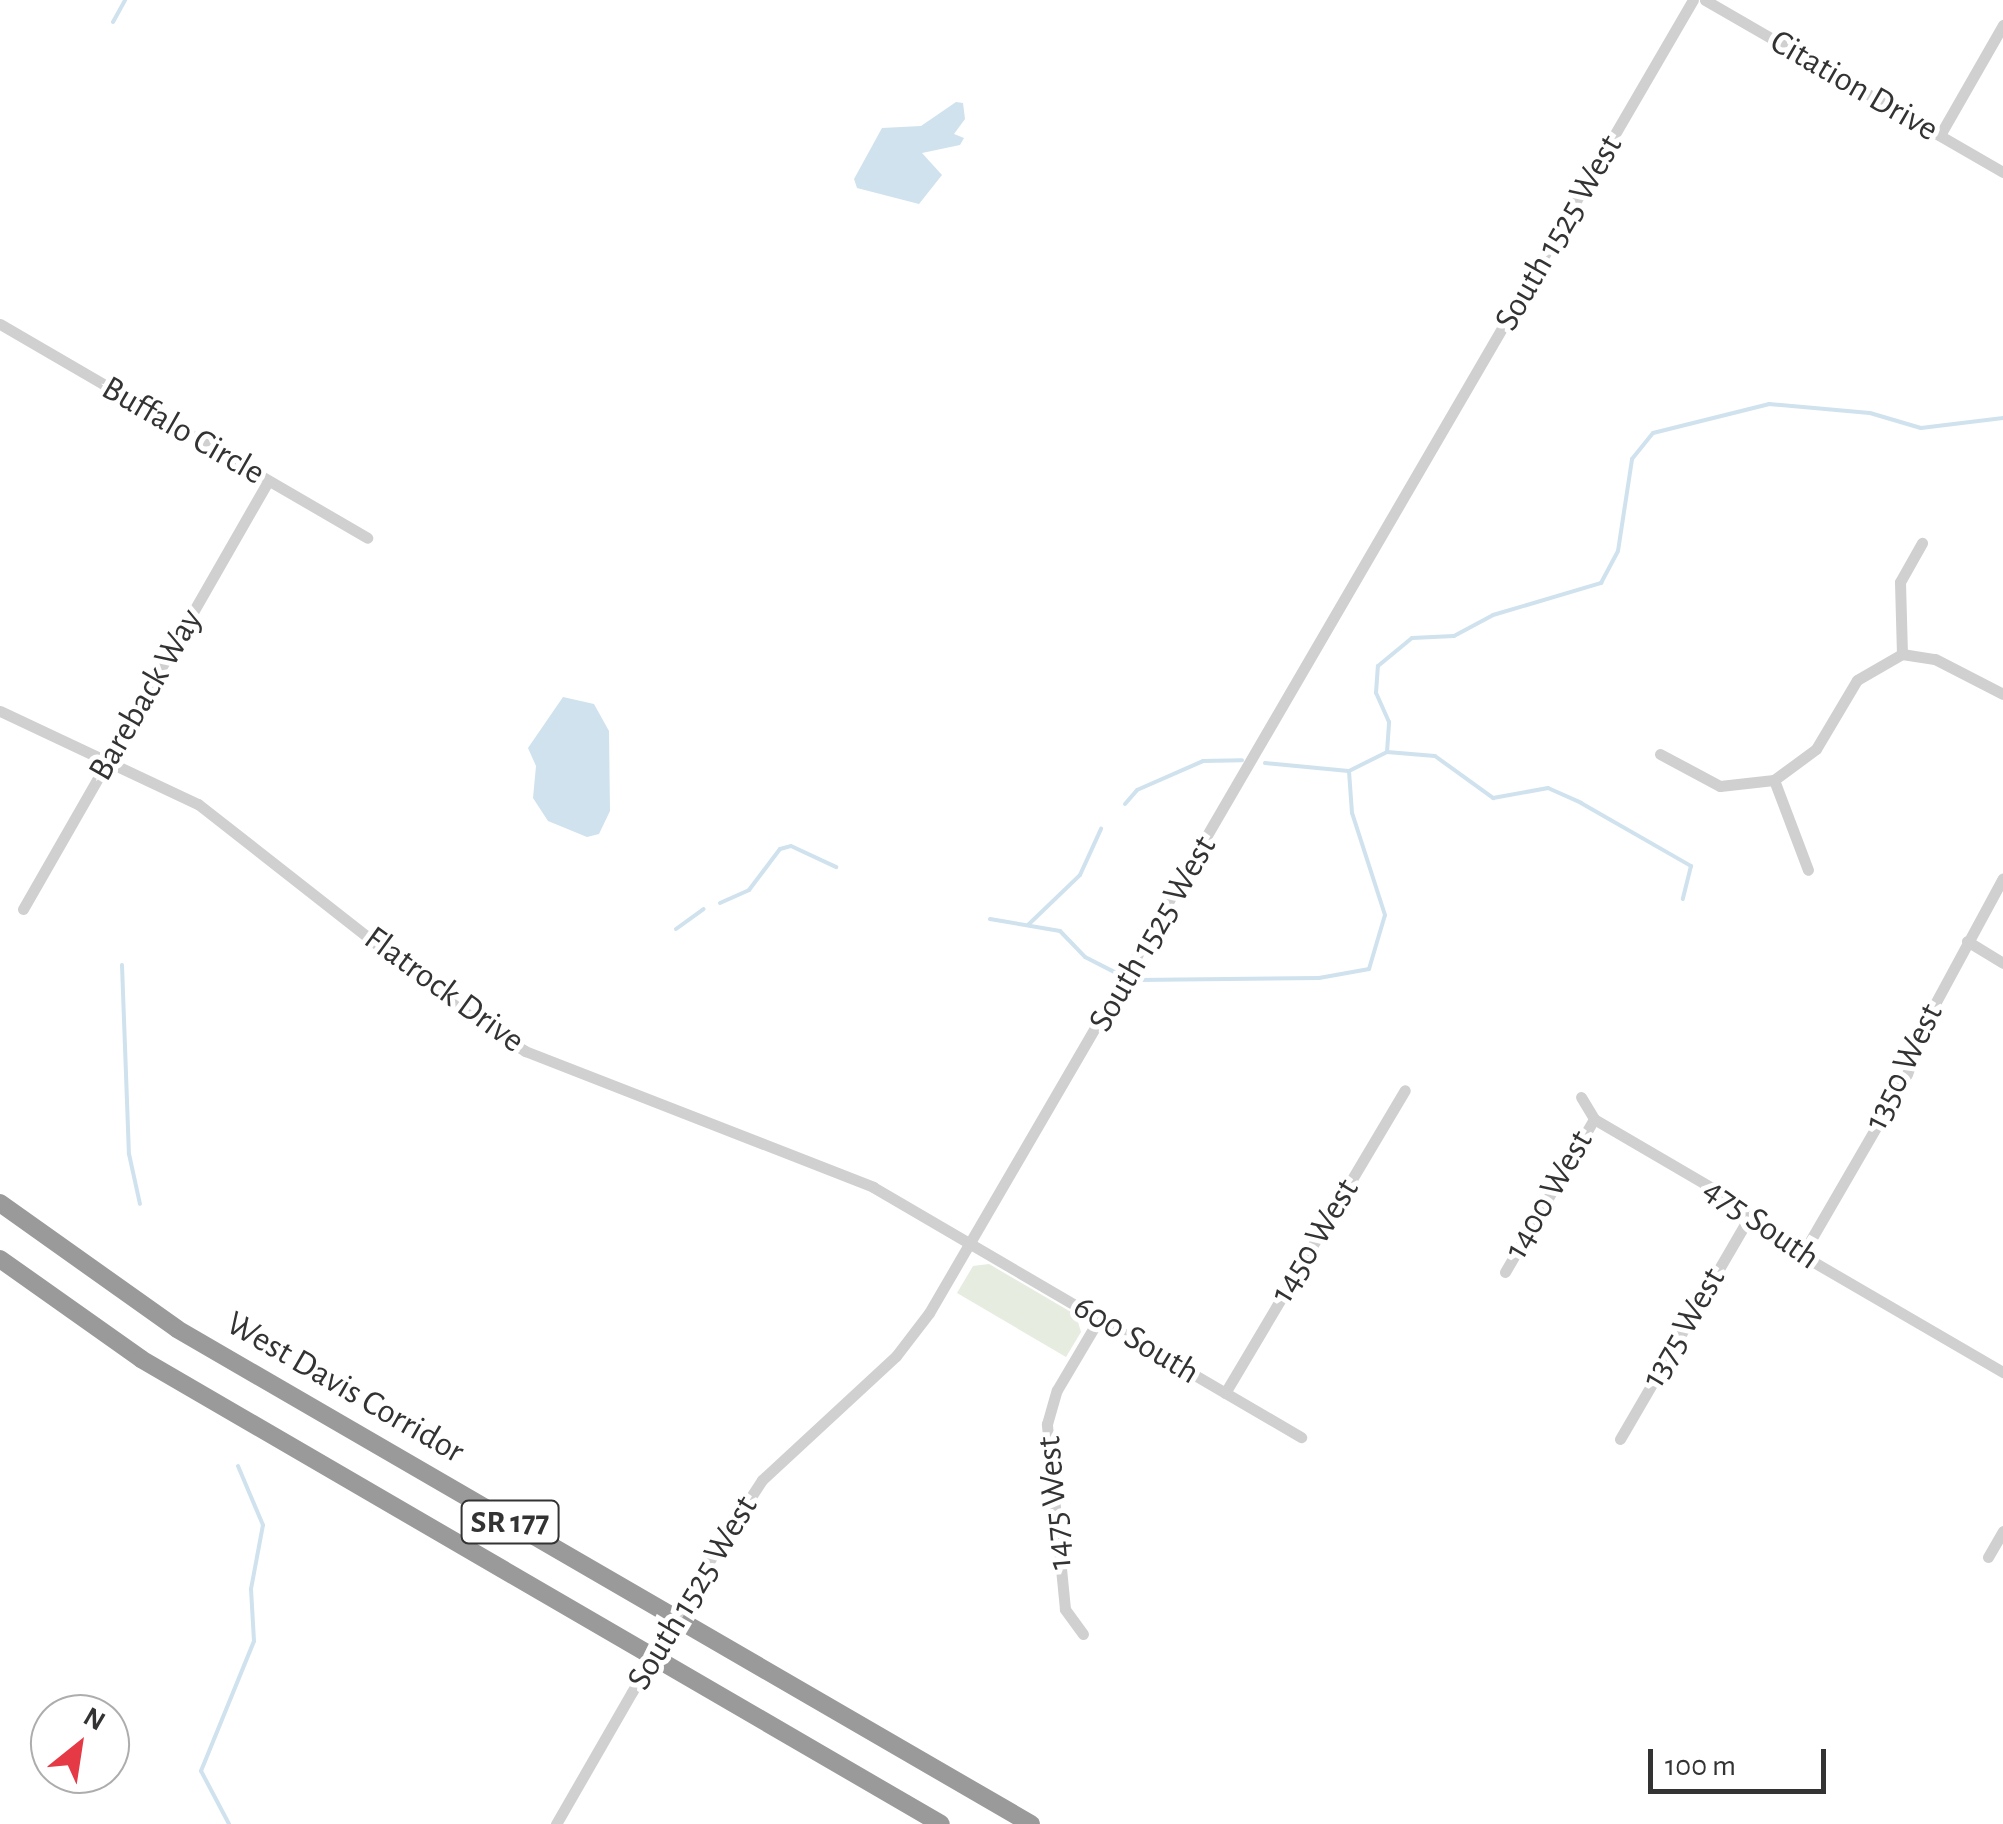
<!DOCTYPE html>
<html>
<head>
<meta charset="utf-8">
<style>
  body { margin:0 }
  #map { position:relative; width:2003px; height:1824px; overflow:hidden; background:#fff; font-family:"Alegreya Sans",sans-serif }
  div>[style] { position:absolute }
  .green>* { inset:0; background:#e6ecdf }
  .water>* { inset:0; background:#cfe2ee }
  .stream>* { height:4px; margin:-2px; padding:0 2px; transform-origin:2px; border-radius:2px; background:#cfe2ee }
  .minor>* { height:11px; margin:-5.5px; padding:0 5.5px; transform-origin:5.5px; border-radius:5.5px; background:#d0d0d0 }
  .highway>* { height:18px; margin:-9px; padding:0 9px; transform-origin:9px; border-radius:9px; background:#9a9a9a }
  .minor-bridge>* { height:11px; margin:-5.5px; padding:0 5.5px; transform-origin:5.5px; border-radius:5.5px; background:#d0d0d0 }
  span { translate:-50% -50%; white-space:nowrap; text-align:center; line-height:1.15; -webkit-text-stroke:10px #fff; paint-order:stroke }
  .shield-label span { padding:2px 8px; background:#fff; border:2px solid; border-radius:8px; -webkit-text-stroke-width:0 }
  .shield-label { font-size:32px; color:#333; font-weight:700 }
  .street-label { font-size:35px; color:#333 }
  .north { position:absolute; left:30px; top:1694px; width:100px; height:100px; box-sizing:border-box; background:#fff; border:2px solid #adadad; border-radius:50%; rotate:30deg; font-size:28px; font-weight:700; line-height:40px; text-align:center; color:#333 }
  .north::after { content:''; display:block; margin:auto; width:35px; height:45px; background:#e63946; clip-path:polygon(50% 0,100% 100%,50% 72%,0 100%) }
  .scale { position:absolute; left:1648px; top:1749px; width:178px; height:45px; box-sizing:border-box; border:5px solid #333; border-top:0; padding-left:12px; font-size:30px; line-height:35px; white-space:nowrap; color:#333; -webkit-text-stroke:8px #fff; paint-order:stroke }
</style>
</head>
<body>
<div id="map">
  <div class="green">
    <div style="clip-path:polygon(989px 1264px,1076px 1315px,1081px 1332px,1066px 1357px,957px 1293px,973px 1266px)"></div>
  </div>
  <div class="water">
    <div style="clip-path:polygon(956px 102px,963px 103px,965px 119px,954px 134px,964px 138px,960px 145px,922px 153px,942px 175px,919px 204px,857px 188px,854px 179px,882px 128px,921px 126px)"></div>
    <div style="clip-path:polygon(563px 697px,594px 704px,609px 731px,610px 811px,599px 834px,587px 837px,548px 821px,533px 798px,536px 766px,528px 748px)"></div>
  </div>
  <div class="stream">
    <div style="left:113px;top:22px;width:25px;rotate:-61deg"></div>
    <div style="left:1387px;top:752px;width:48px;rotate:4.8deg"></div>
    <div style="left:1435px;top:756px;width:72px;rotate:35.9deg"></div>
    <div style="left:1493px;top:798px;width:56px;rotate:-10.3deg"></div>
    <div style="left:1548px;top:788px;width:36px;rotate:24deg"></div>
    <div style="left:1581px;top:803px;width:127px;rotate:29.8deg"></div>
    <div style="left:1691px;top:866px;width:34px;rotate:104deg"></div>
    <div style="left:1265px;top:763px;width:84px;rotate:5.4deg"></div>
    <div style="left:1349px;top:771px;width:42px;rotate:-26.6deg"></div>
    <div style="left:1387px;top:752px;width:30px;rotate:-86deg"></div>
    <div style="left:1389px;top:722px;width:32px;rotate:-114deg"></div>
    <div style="left:1376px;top:693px;width:27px;rotate:-86deg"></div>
    <div style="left:1378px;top:666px;width:44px;rotate:-39.5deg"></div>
    <div style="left:1412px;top:638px;width:42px;rotate:-2.7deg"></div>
    <div style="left:1454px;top:636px;width:44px;rotate:-28.3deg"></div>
    <div style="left:1493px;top:615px;width:113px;rotate:-16.5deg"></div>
    <div style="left:1601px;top:583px;width:36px;rotate:-62deg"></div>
    <div style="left:1618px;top:551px;width:93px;rotate:-81.3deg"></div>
    <div style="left:1632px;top:459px;width:33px;rotate:-51deg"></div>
    <div style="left:1653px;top:433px;width:120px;rotate:-14deg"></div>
    <div style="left:1769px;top:404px;width:101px;rotate:5.1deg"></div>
    <div style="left:1870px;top:413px;width:53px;rotate:16.4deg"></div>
    <div style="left:1921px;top:428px;width:83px;rotate:-7deg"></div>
    <div style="left:1125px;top:804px;width:18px;rotate:-49deg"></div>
    <div style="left:1137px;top:790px;width:72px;rotate:-23.7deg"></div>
    <div style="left:1203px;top:761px;width:39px;rotate:-1deg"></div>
    <div style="left:720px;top:903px;width:32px;rotate:-24deg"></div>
    <div style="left:749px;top:890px;width:51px;rotate:-52.9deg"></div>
    <div style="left:780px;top:849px;width:11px;rotate:-15deg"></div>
    <div style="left:791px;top:846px;width:50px;rotate:25deg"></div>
    <div style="left:990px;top:919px;width:71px;rotate:9.7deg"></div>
    <div style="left:1060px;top:931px;width:36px;rotate:46deg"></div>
    <div style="left:1085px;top:957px;width:36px;rotate:27deg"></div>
    <div style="left:1028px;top:925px;width:72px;rotate:-43.9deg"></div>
    <div style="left:1080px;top:875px;width:51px;rotate:-65.5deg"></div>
    <div style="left:676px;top:929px;width:34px;rotate:-36deg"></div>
    <div style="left:122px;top:965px;width:189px;rotate:87.9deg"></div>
    <div style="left:129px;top:1154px;width:51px;rotate:77.6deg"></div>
    <div style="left:1138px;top:980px;width:181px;rotate:-0.6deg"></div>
    <div style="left:1319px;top:978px;width:51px;rotate:-10.2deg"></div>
    <div style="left:1369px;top:969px;width:56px;rotate:-73.5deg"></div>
    <div style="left:1385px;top:915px;width:107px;rotate:-107.9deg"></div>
    <div style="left:1352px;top:813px;width:42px;rotate:-94.1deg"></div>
    <div style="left:229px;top:1824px;width:60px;rotate:-117.8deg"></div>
    <div style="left:201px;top:1771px;width:140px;rotate:-67.8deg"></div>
    <div style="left:254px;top:1641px;width:52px;rotate:-93.3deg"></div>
    <div style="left:251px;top:1589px;width:65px;rotate:-79.4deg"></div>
    <div style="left:263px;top:1525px;width:64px;rotate:-113deg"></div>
  </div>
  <div class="minor">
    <div style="left:1705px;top:0;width:344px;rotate:30deg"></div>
    <div style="left:1940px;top:135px;width:127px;rotate:-60.2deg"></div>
    <div style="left:0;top:324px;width:425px;rotate:30.2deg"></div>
    <div style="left:1902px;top:654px;width:72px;rotate:-91.6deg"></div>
    <div style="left:1900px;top:582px;width:45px;rotate:-60.6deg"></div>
    <div style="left:0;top:711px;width:219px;rotate:25.2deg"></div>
    <div style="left:198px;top:804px;width:330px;rotate:38.1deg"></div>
    <div style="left:458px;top:1008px;width:80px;rotate:32.7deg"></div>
    <div style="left:525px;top:1051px;width:374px;rotate:21.3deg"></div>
    <div style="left:873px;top:1187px;width:496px;rotate:30.3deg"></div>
    <div style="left:1660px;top:754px;width:68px;rotate:28.1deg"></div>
    <div style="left:1720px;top:786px;width:54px;rotate:-6.3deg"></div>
    <div style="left:1774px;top:780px;width:52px;rotate:-36.4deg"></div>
    <div style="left:1816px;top:749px;width:80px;rotate:-59.3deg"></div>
    <div style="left:1857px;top:680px;width:52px;rotate:-30deg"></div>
    <div style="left:1902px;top:654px;width:33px;rotate:9deg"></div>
    <div style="left:1935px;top:659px;width:76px;rotate:27.2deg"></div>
    <div style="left:1774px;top:780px;width:96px;rotate:69.3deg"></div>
    <div style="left:23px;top:909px;width:493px;rotate:-60.2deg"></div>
    <div style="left:1967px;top:941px;width:42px;rotate:31.4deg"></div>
    <div style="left:1581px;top:1097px;width:26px;rotate:59deg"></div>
    <div style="left:1594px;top:1119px;width:167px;rotate:30.3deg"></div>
    <div style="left:1738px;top:1203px;width:45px;rotate:46.8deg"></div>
    <div style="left:1769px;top:1236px;width:271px;rotate:30.2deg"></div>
    <div style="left:1802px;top:1255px;width:209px;rotate:-59.9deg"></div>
    <div style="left:1907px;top:1074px;width:65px;rotate:-69.3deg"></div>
    <div style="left:1930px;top:1013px;width:153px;rotate:-61.6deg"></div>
    <div style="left:1505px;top:1272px;width:177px;rotate:-59.8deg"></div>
    <div style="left:1225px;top:1393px;width:352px;rotate:-59.3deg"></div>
    <div style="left:1620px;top:1439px;width:257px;rotate:-59.8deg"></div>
    <div style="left:1988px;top:1557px;width:30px;rotate:-60deg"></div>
    <div style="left:697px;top:1580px;width:119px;rotate:-57deg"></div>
    <div style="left:762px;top:1480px;width:183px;rotate:-42.8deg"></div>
    <div style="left:896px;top:1356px;width:54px;rotate:-52.5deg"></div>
    <div style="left:929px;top:1313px;width:1519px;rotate:-59.81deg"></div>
    <div style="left:1083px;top:1634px;width:31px;rotate:-126deg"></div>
    <div style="left:1065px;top:1609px;width:186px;rotate:-95.6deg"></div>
    <div style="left:1047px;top:1424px;width:35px;rotate:-74deg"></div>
    <div style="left:1057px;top:1390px;width:82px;rotate:-59.4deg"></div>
    <div style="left:556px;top:1824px;width:152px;rotate:-60.1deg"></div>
  </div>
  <div class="highway">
    <div style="left:0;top:1203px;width:217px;rotate:35.4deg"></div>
    <div style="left:177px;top:1329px;width:987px;rotate:30.1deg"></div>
    <div style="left:0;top:1259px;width:173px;rotate:35.3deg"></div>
    <div style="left:141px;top:1359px;width:925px;rotate:30.17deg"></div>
  </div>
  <div class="minor-bridge">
    <div style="left:632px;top:1692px;width:129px;rotate:-59.9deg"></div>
  </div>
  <div class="shield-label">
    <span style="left:510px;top:1522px">SR 177</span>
  </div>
  <div class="street-label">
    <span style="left:1854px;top:86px;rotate:30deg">Citation Drive</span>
    <span style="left:1559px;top:233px;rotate:-60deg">South 1525 West</span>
    <span style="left:183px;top:431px;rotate:30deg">Buffalo Circle</span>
    <span style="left:146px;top:695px;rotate:-60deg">Bareback Way</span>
    <span style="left:1153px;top:934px;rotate:-60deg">South 1525 West</span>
    <span style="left:444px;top:990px;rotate:36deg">Flatrock Drive</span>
    <span style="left:1904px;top:1067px;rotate:-64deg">1350 West</span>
    <span style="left:1549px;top:1195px;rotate:-60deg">1400 West</span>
    <span style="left:1761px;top:1224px;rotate:35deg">475 South</span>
    <span style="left:1315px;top:1241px;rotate:-59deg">1450 West</span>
    <span style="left:1684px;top:1328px;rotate:-60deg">1375 West</span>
    <span style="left:1136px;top:1340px;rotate:31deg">600 South</span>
    <span style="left:345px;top:1388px;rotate:30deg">West Davis Corridor</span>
    <span style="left:1055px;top:1503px;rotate:-95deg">1475 West</span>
    <span style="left:693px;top:1593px;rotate:-59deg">South 1525 West</span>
  </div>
  <div class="north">N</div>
  <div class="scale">100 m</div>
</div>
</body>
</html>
